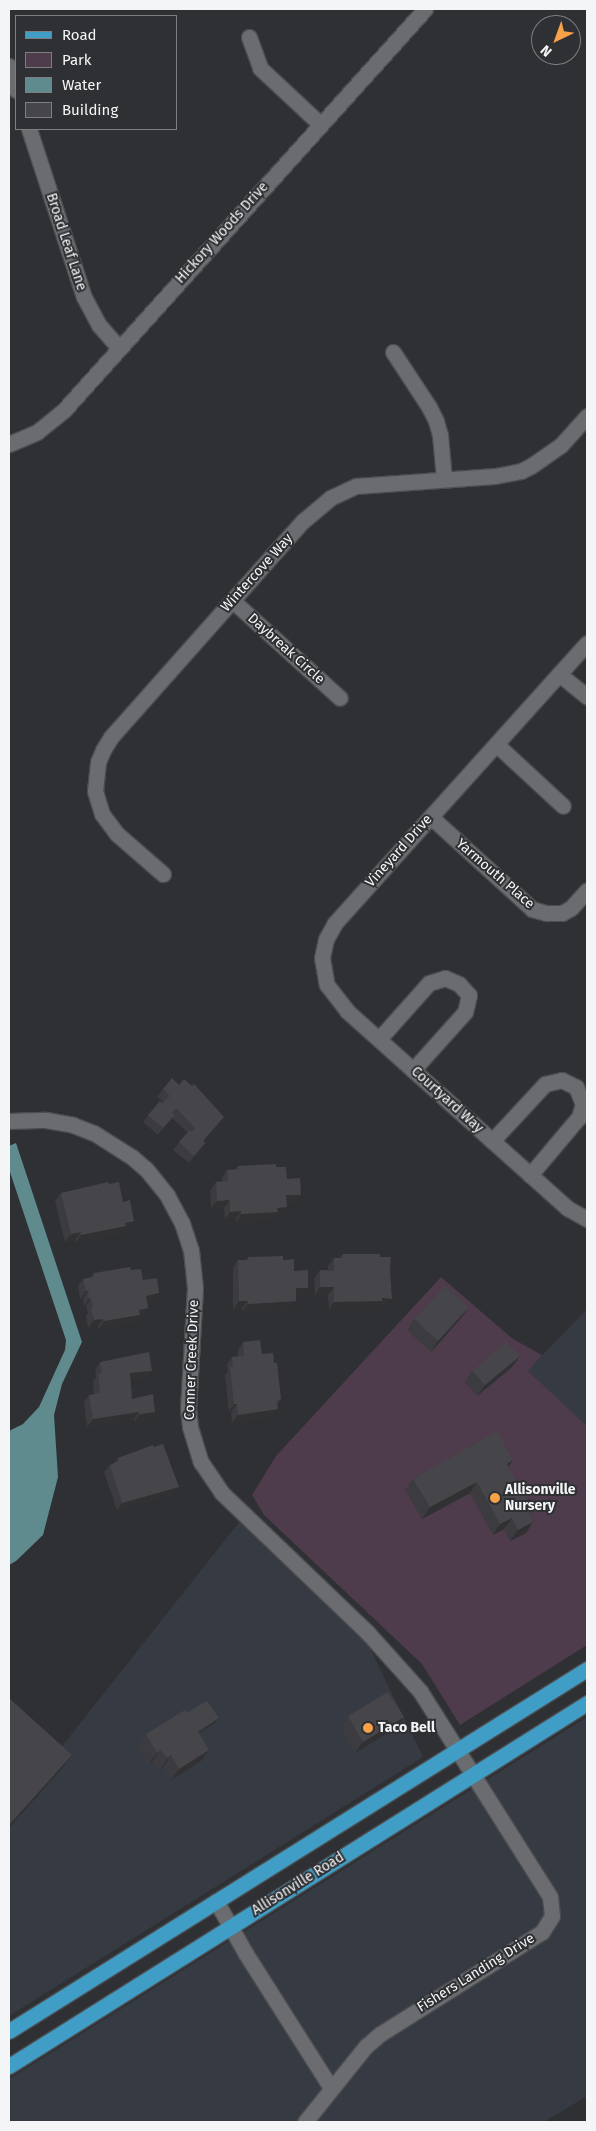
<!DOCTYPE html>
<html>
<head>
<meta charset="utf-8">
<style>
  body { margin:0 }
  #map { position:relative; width:596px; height:2131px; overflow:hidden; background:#2f3033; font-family:"Fira Sans",sans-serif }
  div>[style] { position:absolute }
  .built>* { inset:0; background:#363a42 }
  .green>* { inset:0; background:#4e3b4c }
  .water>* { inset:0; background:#5f8b8e }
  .roads { filter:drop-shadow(1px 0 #4c4d50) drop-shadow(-1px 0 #4c4d50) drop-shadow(0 1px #4c4d50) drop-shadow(0 -1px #4c4d50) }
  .street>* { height:15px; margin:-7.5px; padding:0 7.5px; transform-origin:7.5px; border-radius:7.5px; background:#6b6c70 }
  .primary>* { height:15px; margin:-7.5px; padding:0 7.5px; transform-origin:7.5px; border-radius:7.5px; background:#3f9dc6 }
  .wall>* { inset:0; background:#3c3b3f }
  .shaded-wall>* { inset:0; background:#313033 }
  .building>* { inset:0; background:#464549 }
  .dots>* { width:14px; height:14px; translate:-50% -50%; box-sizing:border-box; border:2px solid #2f3033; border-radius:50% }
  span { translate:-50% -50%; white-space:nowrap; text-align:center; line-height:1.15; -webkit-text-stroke:4px #2f3033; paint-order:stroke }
  .street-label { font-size:14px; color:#f4f5f7 }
  .poi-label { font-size:14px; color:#f4f5f7; font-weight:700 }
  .left { translate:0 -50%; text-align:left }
  .frame { position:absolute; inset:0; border:10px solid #f4f5f7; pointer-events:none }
  .legend { position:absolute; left:15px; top:15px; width:162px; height:115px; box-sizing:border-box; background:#2f3033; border:1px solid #7e7f81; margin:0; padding:6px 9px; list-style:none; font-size:15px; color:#f4f5f7 }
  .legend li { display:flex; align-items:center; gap:10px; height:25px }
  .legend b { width:25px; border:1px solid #7e7f81 }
  .north { position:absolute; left:531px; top:15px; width:50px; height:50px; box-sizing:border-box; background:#2f3033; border:1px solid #7e7f81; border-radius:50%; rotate:222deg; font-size:14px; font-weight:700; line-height:20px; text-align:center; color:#f4f5f7 }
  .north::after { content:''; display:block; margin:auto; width:18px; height:22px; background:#f7a149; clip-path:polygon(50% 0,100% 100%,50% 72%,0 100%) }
</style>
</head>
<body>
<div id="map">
  <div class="built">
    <div style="clip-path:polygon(587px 1309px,587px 1426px,527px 1371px)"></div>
    <div style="clip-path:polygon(240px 1521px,367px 1642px,423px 1757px,9px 2016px,9px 1706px,59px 1750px)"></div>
    <div style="clip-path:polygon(587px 1717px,587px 2096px,544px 2122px,9px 2122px,9px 2079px)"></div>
  </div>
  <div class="green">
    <div style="clip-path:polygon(441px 1277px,513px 1339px,542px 1355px,528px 1371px,587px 1426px,587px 1645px,460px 1725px,422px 1664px,264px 1515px,252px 1495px,276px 1456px)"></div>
  </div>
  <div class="water">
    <div style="clip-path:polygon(16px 1143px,82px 1342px,62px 1384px,54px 1415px,58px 1477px,43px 1535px,16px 1561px,9px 1565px,9px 1431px,23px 1424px,39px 1407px,65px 1350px,66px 1340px,9px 1169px,9px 1146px)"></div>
  </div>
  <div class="roads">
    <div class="street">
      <div style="left:249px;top:37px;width:33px;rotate:70deg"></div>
      <div style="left:260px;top:68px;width:82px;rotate:43deg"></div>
      <div style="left:9px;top:66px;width:25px;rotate:74deg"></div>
      <div style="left:29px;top:129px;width:177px;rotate:71.9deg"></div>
      <div style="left:84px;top:297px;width:32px;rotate:62deg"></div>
      <div style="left:99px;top:325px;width:30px;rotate:49deg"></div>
      <div style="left:393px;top:352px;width:66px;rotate:56.8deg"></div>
      <div style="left:429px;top:407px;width:16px;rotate:63deg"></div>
      <div style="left:436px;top:421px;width:15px;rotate:74deg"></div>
      <div style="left:440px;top:435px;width:43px;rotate:84.7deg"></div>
      <div style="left:9px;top:444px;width:30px;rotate:-23deg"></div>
      <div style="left:37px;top:432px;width:36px;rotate:-39deg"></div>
      <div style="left:65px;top:409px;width:538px;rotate:-48.01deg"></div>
      <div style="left:233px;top:601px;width:144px;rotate:42.2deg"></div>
      <div style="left:587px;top:643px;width:377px;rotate:132deg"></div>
      <div style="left:335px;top:923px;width:18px;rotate:119deg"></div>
      <div style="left:326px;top:939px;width:19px;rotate:102deg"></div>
      <div style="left:322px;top:958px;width:27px;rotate:80deg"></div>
      <div style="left:327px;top:985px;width:33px;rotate:52deg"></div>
      <div style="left:347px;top:1011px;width:295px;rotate:41.8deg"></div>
      <div style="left:567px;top:1208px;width:23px;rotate:29deg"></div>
      <div style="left:559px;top:674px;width:36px;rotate:39deg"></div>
      <div style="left:496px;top:744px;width:91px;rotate:42.8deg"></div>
      <div style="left:431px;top:817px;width:137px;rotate:42.3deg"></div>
      <div style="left:532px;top:909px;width:15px;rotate:16deg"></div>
      <div style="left:546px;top:913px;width:16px"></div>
      <div style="left:562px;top:913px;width:10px;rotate:-29deg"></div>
      <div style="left:571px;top:908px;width:24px;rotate:-48deg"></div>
      <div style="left:163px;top:874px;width:61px;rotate:-139deg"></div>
      <div style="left:117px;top:834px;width:25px;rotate:-127deg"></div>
      <div style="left:102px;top:814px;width:24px;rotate:-107deg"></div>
      <div style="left:95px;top:791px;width:29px;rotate:-84deg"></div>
      <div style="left:98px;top:762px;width:13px;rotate:-67deg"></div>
      <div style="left:103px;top:750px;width:15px;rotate:-58deg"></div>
      <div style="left:111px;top:737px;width:289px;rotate:-48.4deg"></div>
      <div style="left:303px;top:521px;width:35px;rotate:-40deg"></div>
      <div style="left:330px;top:498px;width:29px;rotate:-25deg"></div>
      <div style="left:356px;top:486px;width:139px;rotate:-4.1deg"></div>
      <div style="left:495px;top:476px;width:26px;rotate:-11deg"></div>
      <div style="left:521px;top:471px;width:11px;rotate:-27deg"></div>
      <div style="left:531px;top:466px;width:37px;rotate:-35deg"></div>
      <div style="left:561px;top:445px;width:39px;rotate:-48deg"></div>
      <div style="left:379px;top:1039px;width:75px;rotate:-48.2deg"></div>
      <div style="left:429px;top:983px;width:17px;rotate:-17deg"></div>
      <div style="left:445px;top:978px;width:15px;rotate:23deg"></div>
      <div style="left:459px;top:984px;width:15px;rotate:48deg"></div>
      <div style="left:469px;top:995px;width:17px;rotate:103deg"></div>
      <div style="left:465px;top:1012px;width:78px;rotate:131.9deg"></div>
      <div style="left:9px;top:1121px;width:37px;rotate:-2deg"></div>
      <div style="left:46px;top:1120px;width:27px;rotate:10deg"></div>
      <div style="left:73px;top:1125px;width:22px;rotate:21deg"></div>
      <div style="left:94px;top:1133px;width:45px;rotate:32.3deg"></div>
      <div style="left:132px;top:1157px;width:18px;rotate:41deg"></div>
      <div style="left:146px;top:1169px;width:33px;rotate:51deg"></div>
      <div style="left:167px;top:1195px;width:32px;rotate:62deg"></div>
      <div style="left:182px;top:1223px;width:28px;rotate:72deg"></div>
      <div style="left:191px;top:1250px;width:38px;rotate:84deg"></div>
      <div style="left:195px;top:1288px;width:120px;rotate:93.3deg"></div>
      <div style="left:188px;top:1408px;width:19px;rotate:84deg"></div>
      <div style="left:190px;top:1427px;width:37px;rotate:73deg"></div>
      <div style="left:201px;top:1462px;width:37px;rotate:56deg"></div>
      <div style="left:222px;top:1493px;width:202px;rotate:43.8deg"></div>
      <div style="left:368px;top:1633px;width:78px;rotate:48.1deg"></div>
      <div style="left:420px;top:1691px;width:244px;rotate:57.7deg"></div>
      <div style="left:550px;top:1897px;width:19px;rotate:84deg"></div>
      <div style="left:552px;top:1916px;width:19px;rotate:122deg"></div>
      <div style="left:542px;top:1932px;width:191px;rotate:147.8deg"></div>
      <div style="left:380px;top:2034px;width:18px;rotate:139deg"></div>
      <div style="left:366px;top:2046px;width:97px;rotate:128.8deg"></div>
      <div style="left:492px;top:1141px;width:78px;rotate:-47.1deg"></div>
      <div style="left:545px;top:1084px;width:17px;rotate:-13deg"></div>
      <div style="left:562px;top:1080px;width:16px;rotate:27deg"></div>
      <div style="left:576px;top:1087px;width:18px;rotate:68deg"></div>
      <div style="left:583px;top:1104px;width:14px;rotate:107deg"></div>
      <div style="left:579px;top:1117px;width:76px;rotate:130.2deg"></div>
      <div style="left:216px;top:1901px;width:61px;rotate:60.5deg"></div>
      <div style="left:246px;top:1954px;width:159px;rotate:57.6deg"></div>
    </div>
    <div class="primary">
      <div style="left:9px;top:2031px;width:682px;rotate:-32.06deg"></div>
      <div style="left:9px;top:2066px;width:683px;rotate:-32.13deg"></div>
    </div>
  </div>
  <div class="wall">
    <div style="clip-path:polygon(179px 1085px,224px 1117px,219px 1124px,203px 1142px,205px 1143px,200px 1151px,189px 1163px,173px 1150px,187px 1132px,172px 1118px,158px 1135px,143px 1122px,148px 1115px,163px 1102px,157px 1097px,163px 1089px)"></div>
    <div style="clip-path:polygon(238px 1166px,276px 1167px,287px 1179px,296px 1202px,286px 1203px,287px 1207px,281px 1214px,276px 1215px,272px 1219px,236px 1222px,236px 1219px,225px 1219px,224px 1208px,211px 1208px,210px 1190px,216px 1182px,222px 1182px,222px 1178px,227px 1170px,235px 1170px)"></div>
    <div style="clip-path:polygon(109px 1184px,123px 1202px,134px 1221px,129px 1229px,123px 1230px,120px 1234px,76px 1242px,75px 1240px,65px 1242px,55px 1201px,61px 1193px)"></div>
    <div style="clip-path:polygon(343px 1254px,387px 1306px,379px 1306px,377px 1309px,329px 1309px,328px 1295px,315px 1295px,314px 1278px,320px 1270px,328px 1270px,328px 1266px,334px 1258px,339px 1258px)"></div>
    <div style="clip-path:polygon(248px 1257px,283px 1260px,308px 1288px,303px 1295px,296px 1296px,296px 1301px,290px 1308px,242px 1311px,242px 1308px,233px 1309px,233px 1268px,238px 1260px,246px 1260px)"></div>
    <div style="clip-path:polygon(131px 1270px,143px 1280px,154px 1301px,147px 1302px,148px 1308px,143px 1316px,139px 1317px,135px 1322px,99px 1329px,98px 1326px,88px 1328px,86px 1315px,88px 1313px,86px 1306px,84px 1306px,83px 1298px,80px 1299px,78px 1286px,83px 1279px,91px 1277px,94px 1273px)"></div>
    <div style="clip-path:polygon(469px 1307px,461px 1318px,431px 1352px,407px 1330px,414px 1319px)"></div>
    <div style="clip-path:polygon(243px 1342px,274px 1363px,281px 1399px,278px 1403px,273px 1417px,232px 1423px,231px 1412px,229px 1412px,225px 1375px,228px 1371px,227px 1364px,232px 1357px,238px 1356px,238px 1350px)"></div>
    <div style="clip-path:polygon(100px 1362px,147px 1379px,130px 1380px,132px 1399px,155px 1412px,150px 1419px,134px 1422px,134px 1419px,87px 1427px,84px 1402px,89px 1395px,94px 1394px,93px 1381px,96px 1377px,95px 1370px)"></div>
    <div style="clip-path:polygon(512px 1367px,477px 1396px,465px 1382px,472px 1371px)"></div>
    <div style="clip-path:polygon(118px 1458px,173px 1494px,117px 1510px,104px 1472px,110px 1465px,114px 1463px)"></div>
    <div style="clip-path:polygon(513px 1460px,508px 1467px,529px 1513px,526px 1533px,510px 1541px,504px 1529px,493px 1535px,470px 1493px,422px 1519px,405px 1490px,413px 1479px)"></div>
    <div style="clip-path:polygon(186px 1713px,219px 1718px,216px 1722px,198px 1733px,201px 1761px,171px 1780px,164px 1766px,160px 1770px,152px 1762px,149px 1764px,138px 1745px,146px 1734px)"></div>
    <div style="clip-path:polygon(348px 1716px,404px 1717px,396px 1728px,355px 1753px,340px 1728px)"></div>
  </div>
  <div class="shaded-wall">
    <div style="clip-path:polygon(175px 1115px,169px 1122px,158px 1135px,163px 1128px)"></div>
    <div style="clip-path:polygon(224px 1117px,219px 1124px,202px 1143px,207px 1136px)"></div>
    <div style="clip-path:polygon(205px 1143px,200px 1151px,189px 1163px,194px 1156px)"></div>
    <div style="clip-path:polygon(286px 1195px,301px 1195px,296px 1202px,281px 1203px)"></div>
    <div style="clip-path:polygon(230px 1200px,224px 1208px,211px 1208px,217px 1201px)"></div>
    <div style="clip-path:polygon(287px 1207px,281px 1214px,276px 1215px,272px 1219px,236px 1222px,241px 1214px,277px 1208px)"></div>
    <div style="clip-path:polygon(241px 1211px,236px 1219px,225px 1219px,230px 1212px)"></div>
    <div style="clip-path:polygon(134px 1221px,129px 1229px,123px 1230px,120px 1234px,76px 1242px,81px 1235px,125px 1223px)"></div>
    <div style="clip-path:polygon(81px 1232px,75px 1240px,65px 1242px,71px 1234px)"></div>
    <div style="clip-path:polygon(320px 1287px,334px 1287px,328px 1295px,315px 1295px)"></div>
    <div style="clip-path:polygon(296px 1288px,308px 1288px,303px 1295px,290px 1296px)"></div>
    <div style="clip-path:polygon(86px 1291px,88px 1291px,83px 1298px,80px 1299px)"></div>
    <div style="clip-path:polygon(159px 1293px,154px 1301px,141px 1303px,146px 1296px)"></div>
    <div style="clip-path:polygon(91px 1298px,86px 1306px,84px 1306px,89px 1299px)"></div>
    <div style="clip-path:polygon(382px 1298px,392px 1299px,387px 1306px,379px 1306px,377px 1309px,329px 1309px,334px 1302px)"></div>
    <div style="clip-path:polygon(239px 1301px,248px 1301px,242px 1308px,233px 1309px)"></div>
    <div style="clip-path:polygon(296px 1301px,290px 1308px,242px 1311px,248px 1304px)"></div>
    <div style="clip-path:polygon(469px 1307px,461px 1318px,431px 1352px,438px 1341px)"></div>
    <div style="clip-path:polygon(148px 1308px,143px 1316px,139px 1317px,135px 1322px,99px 1329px,104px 1321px,139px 1310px)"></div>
    <div style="clip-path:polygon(103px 1319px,98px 1326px,88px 1328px,94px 1320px)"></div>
    <div style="clip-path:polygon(520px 1356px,512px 1367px,477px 1396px,485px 1385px)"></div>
    <div style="clip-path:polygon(152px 1371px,147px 1379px,124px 1380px,130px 1373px)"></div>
    <div style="clip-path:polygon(234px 1404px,237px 1404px,231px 1412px,229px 1412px)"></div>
    <div style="clip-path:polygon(278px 1409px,273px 1417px,232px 1423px,238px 1415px)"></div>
    <div style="clip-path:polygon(139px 1412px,134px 1419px,87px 1427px,93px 1419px)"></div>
    <div style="clip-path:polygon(155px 1412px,150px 1419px,134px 1422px,140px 1414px)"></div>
    <div style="clip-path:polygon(513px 1460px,505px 1471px,507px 1464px)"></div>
    <div style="clip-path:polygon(477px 1482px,470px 1493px,422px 1519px,430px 1507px)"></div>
    <div style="clip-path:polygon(179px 1487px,173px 1494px,117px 1510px,122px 1503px)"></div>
    <div style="clip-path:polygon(512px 1518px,504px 1529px,493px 1535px,500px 1524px)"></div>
    <div style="clip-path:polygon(533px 1522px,526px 1533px,510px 1541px,518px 1530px)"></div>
    <div style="clip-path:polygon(404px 1717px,396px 1728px,355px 1753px,363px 1742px)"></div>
    <div style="clip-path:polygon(219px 1718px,216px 1722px,188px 1740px,191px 1736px)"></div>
    <div style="clip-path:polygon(160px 1750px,152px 1762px,149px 1764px,157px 1753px)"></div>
    <div style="clip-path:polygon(209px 1750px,201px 1761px,171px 1780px,179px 1769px)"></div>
    <div style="clip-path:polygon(72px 1755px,64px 1766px,9px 1828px,9px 1825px)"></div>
    <div style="clip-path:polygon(171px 1755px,164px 1766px,160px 1770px,168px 1758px)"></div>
  </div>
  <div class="building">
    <div style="clip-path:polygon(172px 1078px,179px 1085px,184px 1079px,192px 1086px,194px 1084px,224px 1117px,207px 1136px,203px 1141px,205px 1143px,194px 1156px,179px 1142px,190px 1130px,192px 1132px,195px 1128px,176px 1108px,172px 1113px,175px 1115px,163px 1128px,148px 1115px,160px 1101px,162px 1103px,170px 1096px,163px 1089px)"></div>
    <div style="clip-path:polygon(276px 1164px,276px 1167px,286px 1167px,287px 1179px,300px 1178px,301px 1195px,286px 1195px,287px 1207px,277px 1208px,278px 1212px,241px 1214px,241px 1211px,230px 1212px,230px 1200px,217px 1201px,216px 1182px,228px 1181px,227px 1170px,238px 1169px,238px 1166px)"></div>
    <div style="clip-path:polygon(108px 1182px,109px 1184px,119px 1182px,123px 1202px,130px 1200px,134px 1221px,125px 1223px,126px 1226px,81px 1235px,81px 1232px,71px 1234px,61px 1193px)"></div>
    <div style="clip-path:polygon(343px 1254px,380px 1254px,380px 1257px,391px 1257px,390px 1270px,392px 1299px,382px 1298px,382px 1301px,334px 1302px,334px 1287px,320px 1287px,320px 1270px,334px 1271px,334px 1258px,343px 1258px)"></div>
    <div style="clip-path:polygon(283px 1256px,283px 1260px,294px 1259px,294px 1271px,308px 1270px,308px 1288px,296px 1288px,296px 1301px,248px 1304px,248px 1301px,239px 1301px,238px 1260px,248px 1260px,248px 1257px)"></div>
    <div style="clip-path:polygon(130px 1267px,131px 1270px,141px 1269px,143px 1280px,157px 1278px,159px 1293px,146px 1296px,148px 1308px,139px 1310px,140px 1315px,104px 1321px,103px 1319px,94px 1320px,91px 1308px,93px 1307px,91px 1298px,89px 1299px,88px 1291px,86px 1291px,83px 1279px,94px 1277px,94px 1273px)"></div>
    <div style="clip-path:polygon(445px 1286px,469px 1307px,438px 1341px,414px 1319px)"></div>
    <div style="clip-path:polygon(260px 1340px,262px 1354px,273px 1353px,274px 1363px,277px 1363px,281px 1399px,277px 1400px,278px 1409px,238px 1415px,237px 1404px,234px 1404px,230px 1367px,233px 1367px,232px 1357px,244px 1356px,243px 1342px)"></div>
    <div style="clip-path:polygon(506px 1342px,520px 1356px,485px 1385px,472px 1371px)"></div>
    <div style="clip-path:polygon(149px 1352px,152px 1371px,130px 1373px,132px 1399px,153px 1394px,155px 1412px,140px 1414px,139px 1412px,93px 1419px,89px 1395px,100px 1393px,98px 1374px,102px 1373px,100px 1362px)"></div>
    <div style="clip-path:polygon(497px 1431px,513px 1460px,507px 1464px,532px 1509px,528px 1511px,533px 1522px,518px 1530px,512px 1518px,500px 1524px,477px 1482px,430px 1507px,413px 1479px)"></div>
    <div style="clip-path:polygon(163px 1444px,179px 1487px,122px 1503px,110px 1465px,119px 1461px,118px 1458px,153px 1445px,154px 1447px)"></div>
    <div style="clip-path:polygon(388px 1692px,404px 1717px,363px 1742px,348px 1716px)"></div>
    <div style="clip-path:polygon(9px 1698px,72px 1755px,9px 1825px)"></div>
    <div style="clip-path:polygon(207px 1701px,219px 1718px,198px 1732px,186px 1713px)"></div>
    <div style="clip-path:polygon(185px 1710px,209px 1750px,179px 1769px,171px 1755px,168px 1758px,160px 1750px,157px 1753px,146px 1734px)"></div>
  </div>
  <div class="dots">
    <div style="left:495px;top:1498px;background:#f7a149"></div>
    <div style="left:368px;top:1728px;background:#f7a149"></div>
  </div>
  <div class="street-label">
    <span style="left:222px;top:233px;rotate:-48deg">Hickory Woods Drive</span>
    <span style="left:66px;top:242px;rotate:72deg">Broad Leaf Lane</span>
    <span style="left:257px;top:573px;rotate:-48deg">Wintercove Way</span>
    <span style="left:286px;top:649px;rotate:42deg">Daybreak Circle</span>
    <span style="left:399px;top:851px;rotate:-48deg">Vineyard Drive</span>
    <span style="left:495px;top:874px;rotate:41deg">Yarmouth Place</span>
    <span style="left:447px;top:1100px;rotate:42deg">Courtyard Way</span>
    <span style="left:192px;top:1360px;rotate:-88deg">Conner Creek Drive</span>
    <span style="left:298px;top:1884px;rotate:-32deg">Allisonville Road</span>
    <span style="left:476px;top:1973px;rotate:-32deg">Fishers Landing Drive</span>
  </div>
  <div class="poi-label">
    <span class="left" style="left:505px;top:1498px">Allisonville<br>Nursery</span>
    <span class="left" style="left:378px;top:1728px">Taco Bell</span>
  </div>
  <div class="frame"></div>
  <ul class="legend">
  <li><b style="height:6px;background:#3f9dc6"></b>Road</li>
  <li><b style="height:14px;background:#4e3b4c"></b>Park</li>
  <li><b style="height:14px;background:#5f8b8e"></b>Water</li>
  <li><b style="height:14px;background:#464549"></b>Building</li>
  </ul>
  <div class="north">N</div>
</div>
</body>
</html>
